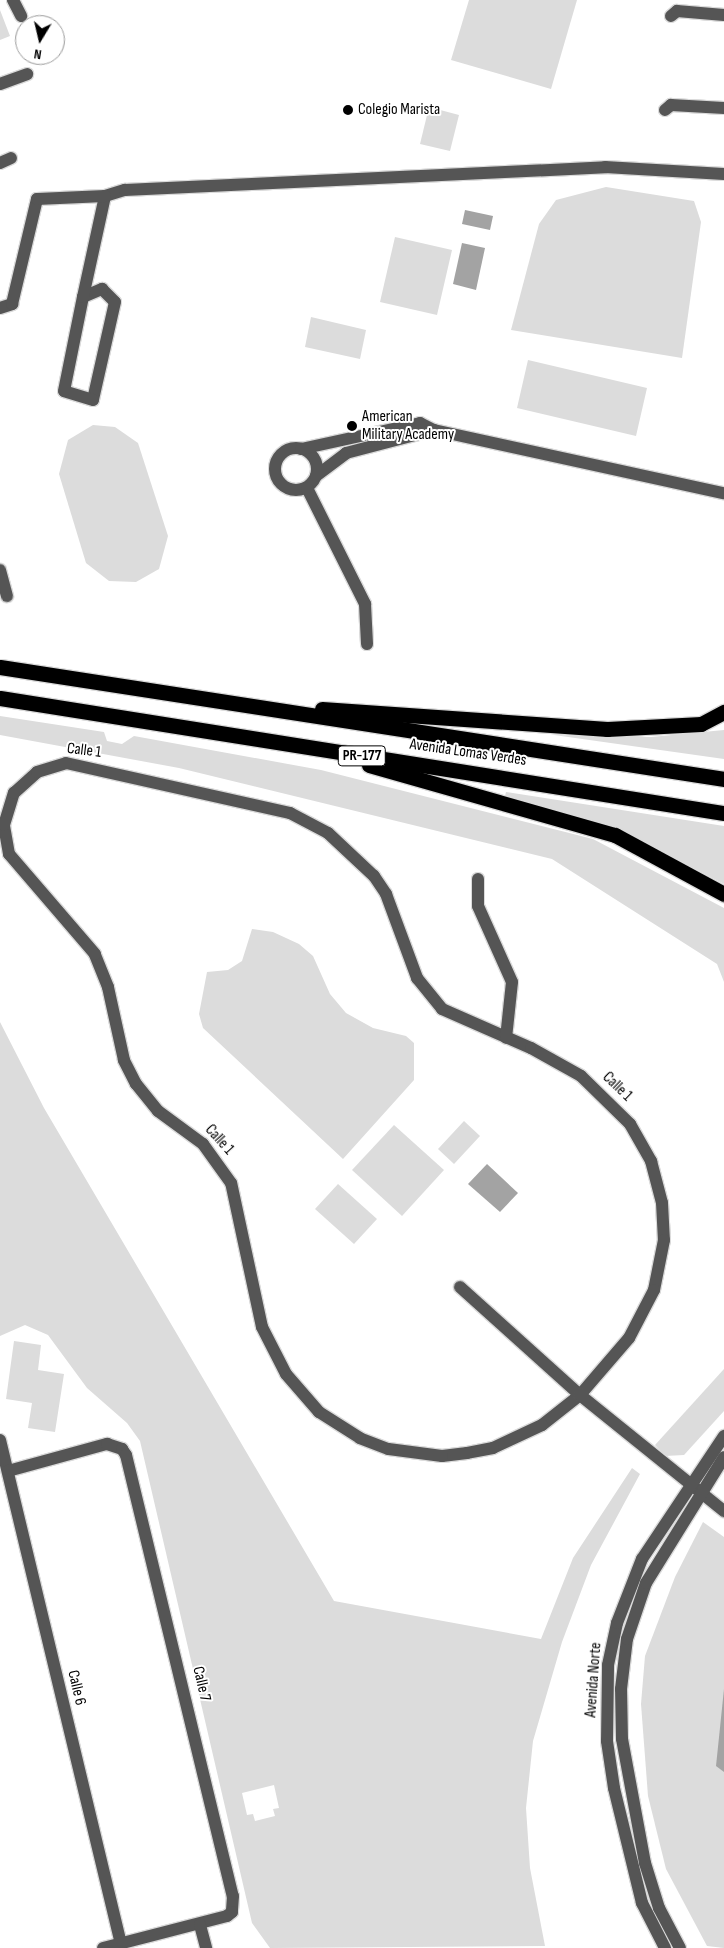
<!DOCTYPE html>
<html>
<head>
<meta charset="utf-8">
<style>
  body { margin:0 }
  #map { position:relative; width:724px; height:1948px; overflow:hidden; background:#fff; font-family:"Sofia Sans Condensed",sans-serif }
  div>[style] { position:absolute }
  .green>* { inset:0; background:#dcdcdc }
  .water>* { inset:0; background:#a3a3a3 }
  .roads { filter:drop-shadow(1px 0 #dbdbdb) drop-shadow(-1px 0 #dbdbdb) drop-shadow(0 1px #dbdbdb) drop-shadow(0 -1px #dbdbdb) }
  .minor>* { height:12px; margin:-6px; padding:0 6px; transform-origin:6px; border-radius:6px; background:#555 }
  .minor>.ring { margin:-6px; padding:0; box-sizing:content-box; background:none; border:12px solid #555; border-radius:50% }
  .highway>* { height:15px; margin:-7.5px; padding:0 7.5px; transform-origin:7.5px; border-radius:7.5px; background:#000 }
  .dots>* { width:14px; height:14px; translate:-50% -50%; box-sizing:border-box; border:2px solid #fff; border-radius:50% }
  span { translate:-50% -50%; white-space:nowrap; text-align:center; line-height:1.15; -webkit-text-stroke:4px #fff; paint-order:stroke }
  .shield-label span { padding:1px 4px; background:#fff; border:1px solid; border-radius:4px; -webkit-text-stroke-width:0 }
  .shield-label { font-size:15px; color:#000; font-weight:700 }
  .poi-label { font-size:16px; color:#000 }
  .left { translate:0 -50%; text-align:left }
  .street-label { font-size:16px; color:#000 }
  .north { position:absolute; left:15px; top:15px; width:50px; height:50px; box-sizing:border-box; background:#fff; border:1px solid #999; border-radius:50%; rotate:189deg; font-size:14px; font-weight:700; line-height:20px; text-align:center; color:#000 }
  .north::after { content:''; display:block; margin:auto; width:18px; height:22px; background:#000; clip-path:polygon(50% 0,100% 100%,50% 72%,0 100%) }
</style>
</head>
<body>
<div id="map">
  <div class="green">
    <div style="clip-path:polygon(469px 0,577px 0,551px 89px,451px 60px)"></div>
    <div style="clip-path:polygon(0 10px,10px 36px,0 40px)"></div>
    <div style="clip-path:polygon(429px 107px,459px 115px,450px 151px,420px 144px)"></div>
    <div style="clip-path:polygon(606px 187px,694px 201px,701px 222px,682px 358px,511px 330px,539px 224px,556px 200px)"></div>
    <div style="clip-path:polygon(395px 237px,452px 250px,437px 315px,380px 302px)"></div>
    <div style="clip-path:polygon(311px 317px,366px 330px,360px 359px,305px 347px)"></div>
    <div style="clip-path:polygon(528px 360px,647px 388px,636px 436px,517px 408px)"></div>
    <div style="clip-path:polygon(93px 425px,115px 427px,138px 443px,168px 536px,159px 569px,136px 582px,109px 581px,86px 563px,59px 474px,68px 440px)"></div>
    <div style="clip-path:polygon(0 716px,104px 732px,107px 741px,122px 744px,134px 736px,321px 770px,593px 839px,724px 908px,724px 982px,717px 964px,552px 859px,179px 768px,0 735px)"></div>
    <div style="clip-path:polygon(724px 730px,724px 759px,554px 735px,651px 737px)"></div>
    <div style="clip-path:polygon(506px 792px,724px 826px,724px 884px,614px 827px,505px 796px)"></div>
    <div style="clip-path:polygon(252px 929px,273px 932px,299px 944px,313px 956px,330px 994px,346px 1013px,373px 1028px,406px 1036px,414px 1043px,414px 1080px,343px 1159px,203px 1028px,199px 1014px,207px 972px,228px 970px,242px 961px)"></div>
    <div style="clip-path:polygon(evenodd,0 1022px,44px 1108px,334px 1601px,541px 1639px,573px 1558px,632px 1468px,640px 1474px,591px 1565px,562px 1642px,533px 1741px,526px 1808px,530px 1868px,545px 1946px,270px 1948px,252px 1923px,140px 1441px,127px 1423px,87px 1388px,48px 1335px,25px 1325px,0 1336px,0 1022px,274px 1785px,279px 1808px,273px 1809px,275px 1816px,255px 1821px,253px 1814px,247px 1815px,242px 1793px,274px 1785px)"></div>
    <div style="clip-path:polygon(464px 1121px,480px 1136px,454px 1164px,438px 1149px)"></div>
    <div style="clip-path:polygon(394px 1125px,444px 1170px,402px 1216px,352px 1170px)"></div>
    <div style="clip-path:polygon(338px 1184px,377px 1219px,354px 1244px,315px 1209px)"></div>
    <div style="clip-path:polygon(14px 1341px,41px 1345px,38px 1370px,64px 1374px,55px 1432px,28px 1428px,32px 1403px,6px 1399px)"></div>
    <div style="clip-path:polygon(724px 1369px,724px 1411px,684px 1455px,665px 1456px,655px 1445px)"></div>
    <div style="clip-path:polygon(703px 1522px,724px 1537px,724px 1948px,707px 1946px,666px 1869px,648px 1796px,641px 1704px,645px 1656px,675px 1577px)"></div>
  </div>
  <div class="water">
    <div style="clip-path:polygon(465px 210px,493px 216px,490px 230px,462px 224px)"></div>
    <div style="clip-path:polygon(462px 243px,485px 248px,476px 290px,453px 284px)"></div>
    <div style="clip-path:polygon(487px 1164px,518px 1193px,500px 1212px,468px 1184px)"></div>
    <div style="clip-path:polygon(724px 1689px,724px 1772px,716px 1766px)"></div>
  </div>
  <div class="roads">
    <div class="minor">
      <div style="left:13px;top:0;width:18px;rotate:63deg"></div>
      <div style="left:671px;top:16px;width:8px;rotate:-40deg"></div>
      <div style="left:677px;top:11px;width:47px;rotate:4.9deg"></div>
      <div style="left:0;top:84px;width:29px;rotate:-20deg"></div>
      <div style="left:665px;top:110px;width:8px;rotate:-40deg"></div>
      <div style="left:671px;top:105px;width:53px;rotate:3.2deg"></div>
      <div style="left:0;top:163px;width:12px;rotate:-24deg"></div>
      <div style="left:102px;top:289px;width:18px;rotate:45deg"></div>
      <div style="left:115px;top:302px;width:100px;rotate:102.7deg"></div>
      <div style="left:93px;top:400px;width:30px;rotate:-163deg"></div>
      <div style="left:64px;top:391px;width:96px;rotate:-78.6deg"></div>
      <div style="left:83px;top:297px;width:21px;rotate:-23deg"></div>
      <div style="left:83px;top:297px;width:103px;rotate:-77.7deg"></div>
      <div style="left:105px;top:196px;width:21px;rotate:-17deg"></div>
      <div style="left:125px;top:190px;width:481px;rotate:-2.7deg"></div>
      <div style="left:605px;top:167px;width:119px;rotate:3.4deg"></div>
      <div style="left:0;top:308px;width:13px;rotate:-18deg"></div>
      <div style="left:12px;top:304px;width:108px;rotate:-76.6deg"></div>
      <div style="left:37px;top:199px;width:68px;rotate:-2.5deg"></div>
      <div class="ring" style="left:275px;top:448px;width:30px;height:30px"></div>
      <div style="left:301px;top:449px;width:122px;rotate:-12.3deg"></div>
      <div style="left:420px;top:423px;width:16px;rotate:27deg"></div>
      <div style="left:434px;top:430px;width:297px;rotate:12.3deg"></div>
      <div style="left:316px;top:476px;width:38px;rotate:-37deg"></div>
      <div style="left:346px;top:453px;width:91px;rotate:-14.6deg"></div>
      <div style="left:307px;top:488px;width:130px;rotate:63.4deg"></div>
      <div style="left:365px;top:604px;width:40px;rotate:87.1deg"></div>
      <div style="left:0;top:570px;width:27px;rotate:75deg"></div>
      <div style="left:66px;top:763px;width:230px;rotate:12.6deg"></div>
      <div style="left:290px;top:813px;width:43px;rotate:27.8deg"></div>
      <div style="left:328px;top:833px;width:63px;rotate:43.1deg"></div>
      <div style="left:374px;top:876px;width:22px;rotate:56deg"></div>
      <div style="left:386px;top:894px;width:90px;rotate:69.7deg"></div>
      <div style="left:417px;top:978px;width:40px;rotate:51deg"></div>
      <div style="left:442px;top:1009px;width:97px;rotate:23.7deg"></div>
      <div style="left:531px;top:1048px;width:57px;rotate:29.2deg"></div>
      <div style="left:581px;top:1076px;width:69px;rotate:44.4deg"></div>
      <div style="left:630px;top:1124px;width:43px;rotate:60.4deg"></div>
      <div style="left:651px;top:1161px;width:43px;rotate:75.3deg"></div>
      <div style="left:662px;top:1203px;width:37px;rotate:87deg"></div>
      <div style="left:664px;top:1240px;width:51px;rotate:101.3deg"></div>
      <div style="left:654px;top:1290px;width:54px;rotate:117.5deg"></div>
      <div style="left:629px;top:1338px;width:75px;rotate:130.7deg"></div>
      <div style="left:580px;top:1395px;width:48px;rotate:141.7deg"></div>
      <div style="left:542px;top:1425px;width:54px;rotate:154.9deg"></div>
      <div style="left:493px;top:1448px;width:26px;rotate:169deg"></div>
      <div style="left:467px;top:1453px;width:25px;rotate:173deg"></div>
      <div style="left:442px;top:1456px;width:54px;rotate:-172.6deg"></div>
      <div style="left:388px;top:1449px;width:30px;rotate:-159deg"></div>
      <div style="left:360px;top:1438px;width:49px;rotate:-147.6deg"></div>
      <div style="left:319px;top:1412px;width:50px;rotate:-131deg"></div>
      <div style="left:286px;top:1374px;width:53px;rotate:-117.1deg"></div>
      <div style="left:262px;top:1327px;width:147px;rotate:-102.1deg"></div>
      <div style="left:231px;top:1183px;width:48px;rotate:-125.7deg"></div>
      <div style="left:203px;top:1144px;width:56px;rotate:-143.7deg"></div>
      <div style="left:158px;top:1111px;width:35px;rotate:-129deg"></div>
      <div style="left:136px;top:1084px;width:27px;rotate:-117deg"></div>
      <div style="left:124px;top:1060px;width:75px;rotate:-102.4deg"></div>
      <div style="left:108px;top:987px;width:35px;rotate:-112deg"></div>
      <div style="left:95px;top:954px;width:132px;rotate:-130.7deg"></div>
      <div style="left:9px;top:854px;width:29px;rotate:-100deg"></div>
      <div style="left:4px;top:825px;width:34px;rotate:-73deg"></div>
      <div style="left:14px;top:793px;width:31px;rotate:-42deg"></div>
      <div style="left:37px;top:772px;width:30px;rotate:-17deg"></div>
      <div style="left:478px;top:879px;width:27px;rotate:90deg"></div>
      <div style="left:478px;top:906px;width:83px;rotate:65.9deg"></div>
      <div style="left:512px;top:982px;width:56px;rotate:96.1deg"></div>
      <div style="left:460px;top:1287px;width:161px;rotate:42deg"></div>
      <div style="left:580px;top:1395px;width:185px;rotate:38.9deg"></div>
      <div style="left:0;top:1440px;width:518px;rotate:76.5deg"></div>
      <div style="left:8px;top:1471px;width:103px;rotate:-15.3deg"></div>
      <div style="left:107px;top:1444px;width:16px;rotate:18deg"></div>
      <div style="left:122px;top:1449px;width:7px;rotate:56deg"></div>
      <div style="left:126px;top:1455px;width:454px;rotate:76.4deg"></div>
      <div style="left:233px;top:1896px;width:16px;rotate:94deg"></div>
      <div style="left:232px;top:1912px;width:6px;rotate:141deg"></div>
      <div style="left:227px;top:1916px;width:128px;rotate:165.5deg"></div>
      <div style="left:200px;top:1925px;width:24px;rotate:75deg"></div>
      <div style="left:665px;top:1948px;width:51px;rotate:-117.1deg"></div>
      <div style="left:642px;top:1903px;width:118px;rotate:-103.7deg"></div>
      <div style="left:614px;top:1788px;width:48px;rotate:-98.5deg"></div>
      <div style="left:607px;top:1741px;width:76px;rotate:-89.2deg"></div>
      <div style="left:608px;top:1665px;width:43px;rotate:-77.9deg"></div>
      <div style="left:617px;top:1623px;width:69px;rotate:-68.7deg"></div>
      <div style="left:642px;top:1559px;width:148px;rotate:-56.3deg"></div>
      <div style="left:680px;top:1948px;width:45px;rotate:-117.7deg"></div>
      <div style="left:659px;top:1908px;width:47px;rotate:-107.3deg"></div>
      <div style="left:645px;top:1863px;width:126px;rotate:-100.5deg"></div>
      <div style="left:622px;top:1739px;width:50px;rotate:-91.1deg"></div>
      <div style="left:621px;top:1689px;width:50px;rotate:-83.2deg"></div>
      <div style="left:627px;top:1639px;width:59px;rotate:-71.3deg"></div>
      <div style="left:646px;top:1583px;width:148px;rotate:-58.2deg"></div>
    </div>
    <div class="highway">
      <div style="left:0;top:667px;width:733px;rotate:8.79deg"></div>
      <div style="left:0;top:698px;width:733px;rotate:9.03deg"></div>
      <div style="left:322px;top:709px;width:286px;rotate:4deg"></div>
      <div style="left:607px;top:729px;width:94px;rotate:-3deg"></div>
      <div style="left:701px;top:724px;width:26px;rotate:-28deg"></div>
      <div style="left:369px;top:765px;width:256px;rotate:15.9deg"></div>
      <div style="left:615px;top:835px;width:124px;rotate:28.4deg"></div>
    </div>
  </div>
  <div class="dots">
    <div style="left:348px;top:110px;background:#000"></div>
    <div style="left:352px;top:426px;background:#000"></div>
  </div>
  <div class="shield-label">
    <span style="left:362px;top:756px">PR-177</span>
  </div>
  <div class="poi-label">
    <span class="left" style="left:358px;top:110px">Colegio Marista</span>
    <span class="left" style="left:362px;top:426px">American<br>Military Academy</span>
  </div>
  <div class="street-label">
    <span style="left:84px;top:751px;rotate:7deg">Calle 1</span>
    <span style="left:468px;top:753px;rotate:8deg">Avenida Lomas Verdes</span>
    <span style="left:617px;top:1087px;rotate:44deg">Calle 1</span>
    <span style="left:219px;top:1140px;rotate:48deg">Calle 1</span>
    <span style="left:594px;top:1680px;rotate:-86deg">Avenida Norte</span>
    <span style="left:201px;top:1684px;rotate:77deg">Calle 7</span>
    <span style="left:76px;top:1688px;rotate:77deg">Calle 6</span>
  </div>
  <div class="north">N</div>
</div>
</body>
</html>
